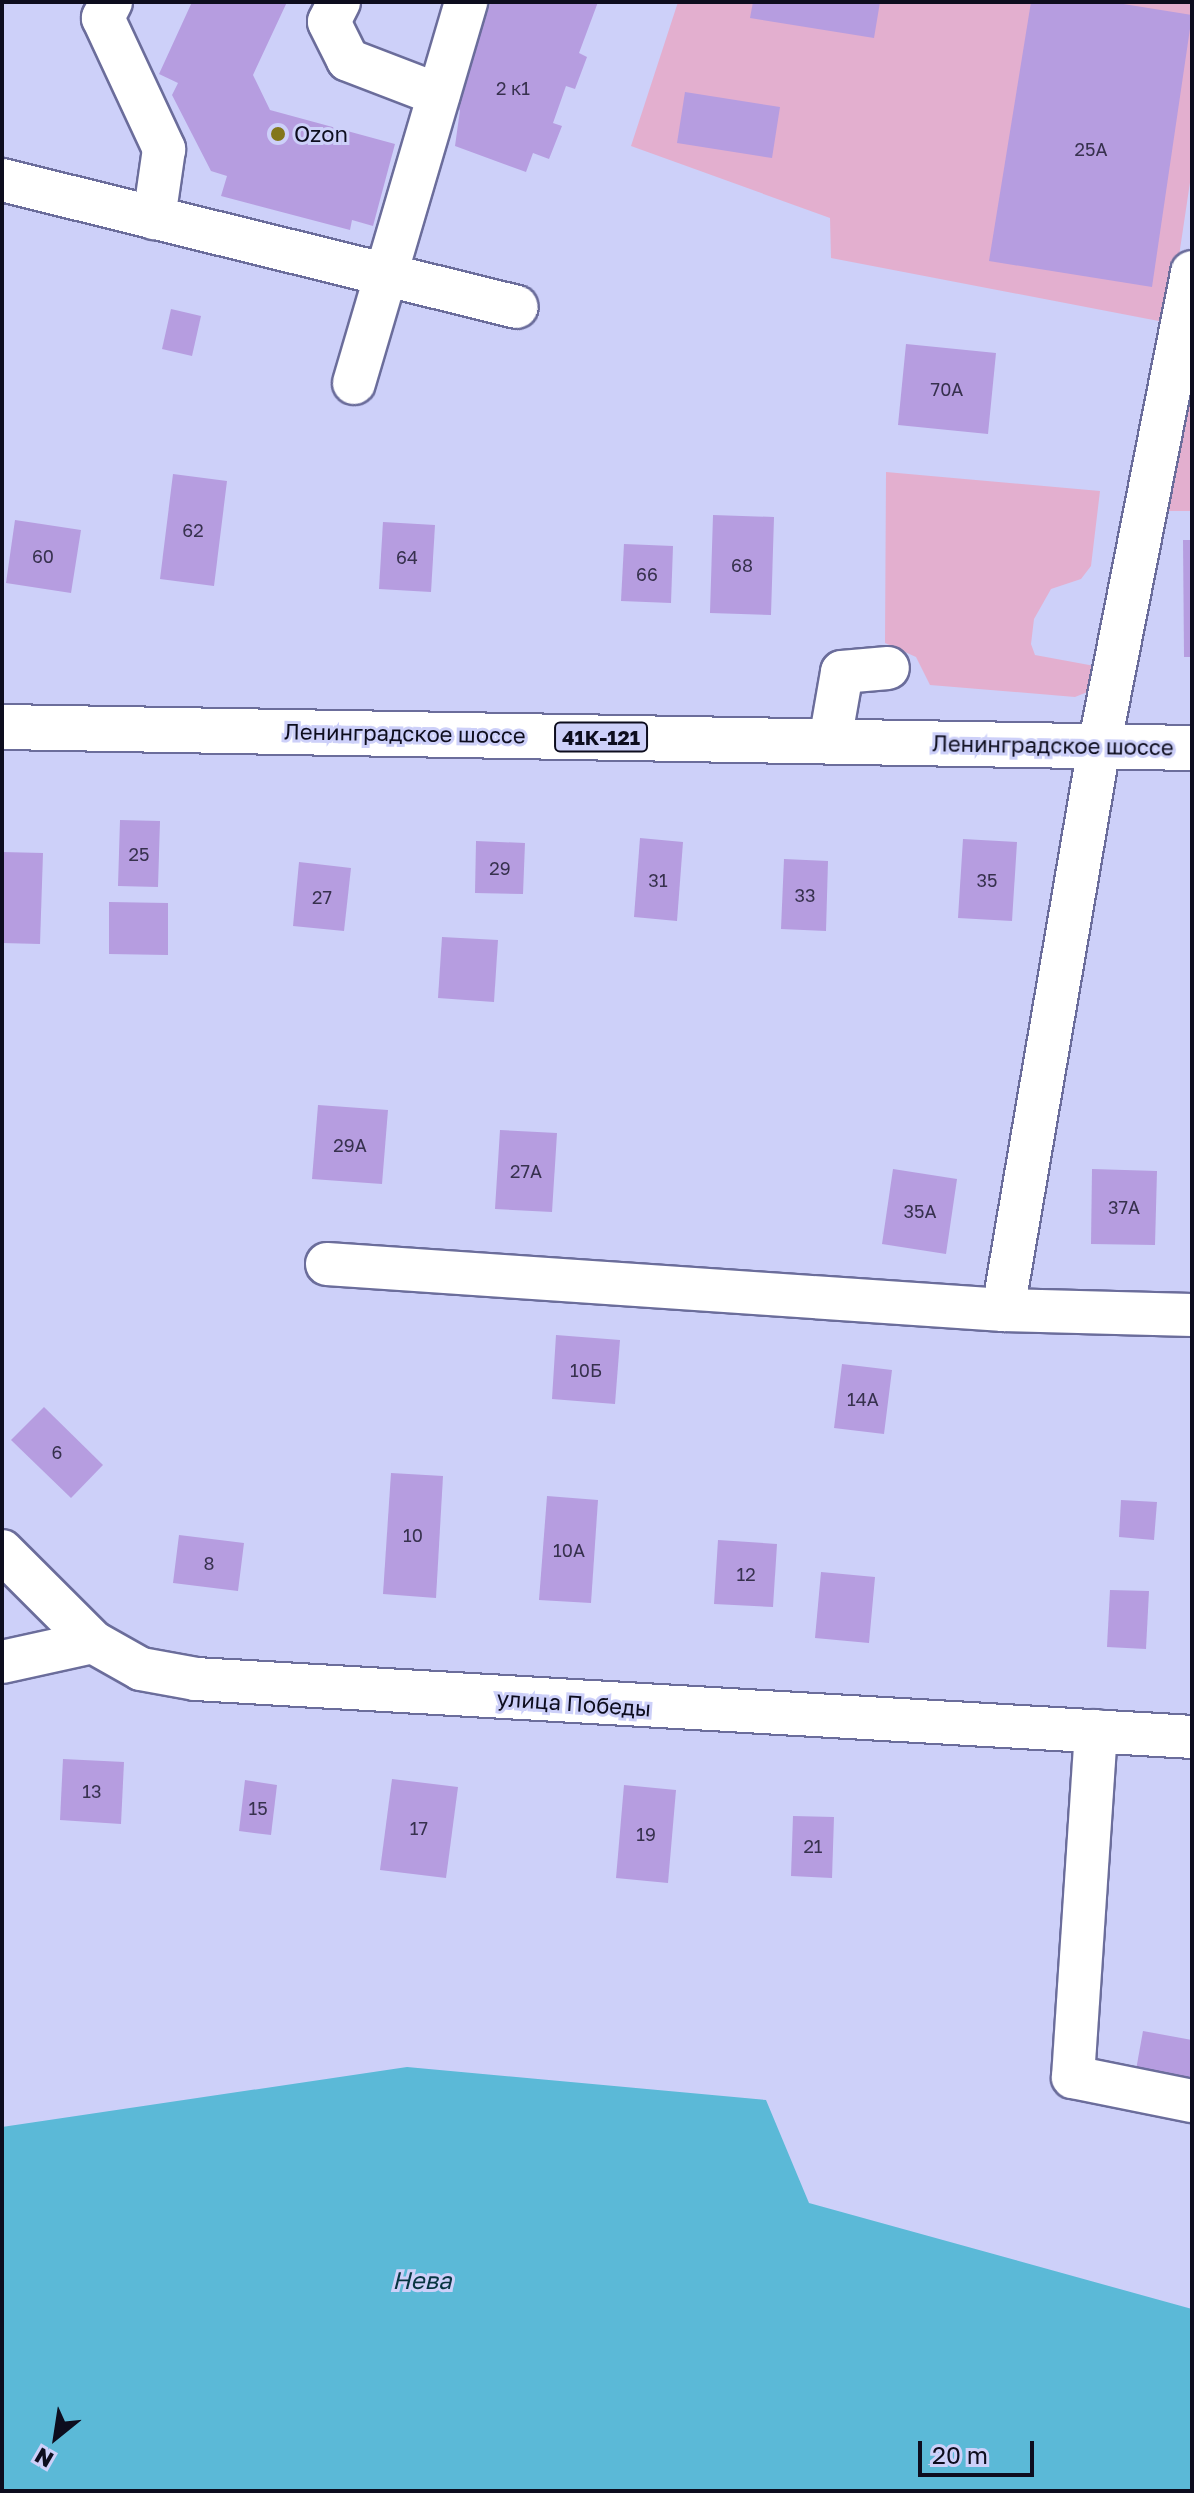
<!DOCTYPE html>
<html>
<head>
<meta charset="utf-8">
<style>
  body { margin:0 }
  #map { position:relative; width:1194px; height:2493px; overflow:hidden; background:#cdd0f9; font-family:"Golos Text",sans-serif }
  div>[style] { position:absolute }
  .green>* { inset:0; background:#e3afcf }
  .water>* { inset:0; background:#5bb9d7 }
  .building>* { inset:0; background:#b69de0 }
  .roads { filter:drop-shadow(2px 0 #6b6d9b) drop-shadow(-2px 0 #6b6d9b) drop-shadow(0 2px #6b6d9b) drop-shadow(0 -2px #6b6d9b) }
  .minor>* { height:42px; margin:-21px; padding:0 21px; transform-origin:21px; border-radius:21px; background:#fff }
  .major>* { height:44px; margin:-22px; padding:0 22px; transform-origin:22px; border-radius:22px; background:#fff }
  .dots>* { width:22px; height:22px; translate:-50% -50%; box-sizing:border-box; border:4px solid #cdd0f9; border-radius:50% }
  span { translate:-50% -50%; white-space:nowrap; text-align:center; line-height:1.15; -webkit-text-stroke:6px #cdd0f9; paint-order:stroke }
  .number-label { font-size:18px; color:#37314e }
  .number-label span { -webkit-text-stroke-width:0 }
  .shield-label span { padding:2px 6px; background:#cdd0f9; border:2px solid; border-radius:6px; -webkit-text-stroke-width:0 }
  .shield-label { font-size:20px; color:#0d0d1e; font-weight:700 }
  .poi-label { font-size:22px; color:#0d0d1e }
  .left { translate:0 -50%; text-align:left }
  .street-label { font-size:22px; color:#0d0d1e }
  .water-label { font-size:24px; color:#073541; font-style:italic }
  .frame { position:absolute; inset:0; border:4px solid #0d0d1e; pointer-events:none }
  .north { position:absolute; left:16px; top:2397px; width:80px; height:80px; -webkit-text-stroke:6px #cdd0f9; paint-order:stroke; rotate:210deg; font-size:22px; font-weight:700; line-height:32px; text-align:center; color:#0d0d1e }
  .north::after { content:''; display:block; margin:auto; width:28px; height:36px; background:#0d0d1e; clip-path:polygon(50% 0,100% 100%,50% 72%,0 100%) }
  .scale { position:absolute; left:918px; top:2441px; width:116px; height:36px; box-sizing:border-box; border:4px solid #0d0d1e; border-top:0; padding-left:10px; font-size:24px; line-height:28px; white-space:nowrap; color:#0d0d1e; -webkit-text-stroke:6px #cdd0f9; paint-order:stroke }
</style>
</head>
<body>
<div id="map">
  <div class="green">
    <div style="clip-path:polygon(678px 2px,1192px 2px,1192px 169px,1169px 323px,831px 258px,830px 218px,631px 146px)"></div>
    <div style="clip-path:polygon(1192px 376px,1192px 511px,1168px 511px)"></div>
    <div style="clip-path:polygon(886px 472px,1100px 491px,1091px 566px,1081px 579px,1051px 589px,1034px 619px,1031px 644px,1035px 655px,1100px 667px,1095px 689px,1075px 697px,930px 685px,916px 657px,885px 643px)"></div>
  </div>
  <div class="water">
    <div style="clip-path:polygon(407px 2067px,766px 2100px,809px 2203px,1192px 2309px,1192px 2491px,2px 2491px,2px 2127px)"></div>
  </div>
  <div class="building">
    <div style="clip-path:polygon(192px 2px,287px 2px,253px 75px,270px 110px,395px 144px,373px 226px,352px 220px,350px 230px,221px 196px,227px 176px,211px 171px,172px 95px,178px 83px,159px 74px)"></div>
    <div style="clip-path:polygon(491px 2px,598px 2px,579px 53px,587px 57px,575px 89px,566px 86px,553px 123px,562px 126px,549px 159px,533px 153px,526px 172px,455px 146px,460px 110px,453px 107px)"></div>
    <div style="clip-path:polygon(753px 2px,880px 2px,874px 38px,750px 18px)"></div>
    <div style="clip-path:polygon(1031px 2px,1111px 2px,1192px 15px,1152px 287px,989px 261px)"></div>
    <div style="clip-path:polygon(685px 92px,780px 107px,772px 158px,677px 143px)"></div>
    <div style="clip-path:polygon(171px 309px,201px 316px,192px 356px,162px 349px)"></div>
    <div style="clip-path:polygon(906px 344px,996px 353px,988px 434px,898px 425px)"></div>
    <div style="clip-path:polygon(173px 474px,227px 481px,214px 586px,160px 579px)"></div>
    <div style="clip-path:polygon(713px 515px,774px 517px,771px 615px,710px 613px)"></div>
    <div style="clip-path:polygon(15px 520px,81px 530px,71px 593px,6px 583px)"></div>
    <div style="clip-path:polygon(383px 522px,435px 525px,431px 592px,379px 589px)"></div>
    <div style="clip-path:polygon(1183px 540px,1192px 540px,1192px 657px,1184px 657px)"></div>
    <div style="clip-path:polygon(624px 544px,673px 546px,671px 603px,621px 601px)"></div>
    <div style="clip-path:polygon(120px 820px,160px 821px,158px 887px,118px 886px)"></div>
    <div style="clip-path:polygon(640px 838px,683px 842px,677px 921px,634px 917px)"></div>
    <div style="clip-path:polygon(963px 839px,1017px 842px,1012px 921px,958px 918px)"></div>
    <div style="clip-path:polygon(476px 841px,525px 843px,523px 894px,475px 893px)"></div>
    <div style="clip-path:polygon(2px 852px,43px 853px,40px 944px,2px 943px)"></div>
    <div style="clip-path:polygon(784px 859px,828px 861px,826px 931px,781px 929px)"></div>
    <div style="clip-path:polygon(299px 862px,351px 868px,344px 931px,293px 926px)"></div>
    <div style="clip-path:polygon(109px 902px,168px 903px,168px 955px,109px 954px)"></div>
    <div style="clip-path:polygon(442px 937px,498px 940px,494px 1002px,438px 998px)"></div>
    <div style="clip-path:polygon(318px 1105px,388px 1110px,382px 1184px,312px 1179px)"></div>
    <div style="clip-path:polygon(500px 1130px,557px 1133px,552px 1212px,495px 1209px)"></div>
    <div style="clip-path:polygon(893px 1169px,957px 1179px,946px 1254px,882px 1244px)"></div>
    <div style="clip-path:polygon(1092px 1169px,1157px 1171px,1155px 1245px,1091px 1244px)"></div>
    <div style="clip-path:polygon(556px 1335px,620px 1340px,615px 1404px,552px 1399px)"></div>
    <div style="clip-path:polygon(842px 1364px,892px 1370px,884px 1434px,834px 1428px)"></div>
    <div style="clip-path:polygon(44px 1407px,103px 1465px,71px 1498px,11px 1440px)"></div>
    <div style="clip-path:polygon(391px 1473px,443px 1476px,436px 1598px,383px 1594px)"></div>
    <div style="clip-path:polygon(547px 1496px,598px 1500px,591px 1603px,539px 1600px)"></div>
    <div style="clip-path:polygon(1121px 1500px,1157px 1502px,1154px 1540px,1119px 1537px)"></div>
    <div style="clip-path:polygon(179px 1535px,244px 1543px,238px 1591px,173px 1583px)"></div>
    <div style="clip-path:polygon(718px 1540px,777px 1544px,773px 1607px,714px 1604px)"></div>
    <div style="clip-path:polygon(821px 1572px,875px 1577px,869px 1643px,815px 1638px)"></div>
    <div style="clip-path:polygon(1110px 1590px,1149px 1591px,1146px 1649px,1107px 1647px)"></div>
    <div style="clip-path:polygon(63px 1759px,124px 1762px,121px 1824px,60px 1820px)"></div>
    <div style="clip-path:polygon(392px 1779px,458px 1787px,446px 1878px,380px 1870px)"></div>
    <div style="clip-path:polygon(245px 1780px,277px 1785px,271px 1835px,239px 1831px)"></div>
    <div style="clip-path:polygon(624px 1785px,676px 1790px,668px 1883px,616px 1878px)"></div>
    <div style="clip-path:polygon(793px 1816px,834px 1817px,832px 1878px,791px 1876px)"></div>
    <div style="clip-path:polygon(1143px 2031px,1192px 2040px,1192px 2080px,1136px 2070px)"></div>
  </div>
  <div class="roads">
    <div class="minor">
      <div style="left:111px;top:2px;width:18px;rotate:117deg"></div>
      <div style="left:103px;top:18px;width:145px;rotate:65deg"></div>
      <div style="left:164px;top:149px;width:70px;rotate:98.2deg"></div>
      <div style="left:339px;top:2px;width:22px;rotate:117deg"></div>
      <div style="left:329px;top:22px;width:42px;rotate:63.4deg"></div>
      <div style="left:348px;top:60px;width:97px;rotate:21deg"></div>
      <div style="left:2px;top:180px;width:530px;rotate:13.85deg"></div>
      <div style="left:354px;top:383px;width:397px;rotate:-73.6deg"></div>
      <div style="left:830px;top:741px;width:70px;rotate:-80.1deg"></div>
      <div style="left:842px;top:672px;width:46px;rotate:-5deg"></div>
      <div style="left:327px;top:1264px;width:678px;rotate:3.89deg"></div>
      <div style="left:1003px;top:1310px;width:189px;rotate:1.5deg"></div>
      <div style="left:1003px;top:1310px;width:571px;rotate:-80.32deg"></div>
      <div style="left:1099px;top:747px;width:484px;rotate:-78.9deg"></div>
      <div style="left:2px;top:1551px;width:129px;rotate:45deg"></div>
      <div style="left:93px;top:1642px;width:55px;rotate:29.4deg"></div>
      <div style="left:141px;top:1669px;width:56px;rotate:10.3deg"></div>
      <div style="left:196px;top:1679px;width:998px;rotate:3.33deg"></div>
      <div style="left:2px;top:1662px;width:93px;rotate:-12.4deg"></div>
      <div style="left:1096px;top:1731px;width:347px;rotate:93.8deg"></div>
      <div style="left:1073px;top:2077px;width:121px;rotate:11.4deg"></div>
    </div>
    <div class="major">
      <div style="left:2px;top:727px;width:1190px;rotate:1.01deg"></div>
    </div>
  </div>
  <div class="dots">
    <div style="left:278px;top:134px;background:#83771b"></div>
  </div>
  <div class="number-label">
    <span style="left:513px;top:88px">2 к1</span>
    <span style="left:1091px;top:149px">25А</span>
    <span style="left:947px;top:389px">70А</span>
    <span style="left:193px;top:530px">62</span>
    <span style="left:43px;top:556px">60</span>
    <span style="left:407px;top:557px">64</span>
    <span style="left:742px;top:565px">68</span>
    <span style="left:647px;top:574px">66</span>
    <span style="left:139px;top:854px">25</span>
    <span style="left:500px;top:868px">29</span>
    <span style="left:658px;top:880px">31</span>
    <span style="left:987px;top:880px">35</span>
    <span style="left:805px;top:895px">33</span>
    <span style="left:322px;top:897px">27</span>
    <span style="left:350px;top:1145px">29А</span>
    <span style="left:526px;top:1171px">27А</span>
    <span style="left:1124px;top:1207px">37А</span>
    <span style="left:920px;top:1211px">35А</span>
    <span style="left:586px;top:1370px">10Б</span>
    <span style="left:863px;top:1399px">14А</span>
    <span style="left:57px;top:1452px">6</span>
    <span style="left:413px;top:1535px">10</span>
    <span style="left:569px;top:1550px">10А</span>
    <span style="left:209px;top:1563px">8</span>
    <span style="left:746px;top:1574px">12</span>
    <span style="left:92px;top:1791px">13</span>
    <span style="left:258px;top:1808px">15</span>
    <span style="left:419px;top:1828px">17</span>
    <span style="left:646px;top:1834px">19</span>
    <span style="left:813px;top:1846px">21</span>
  </div>
  <div class="shield-label">
    <span style="left:601px;top:737px">41К-121</span>
  </div>
  <div class="poi-label">
    <span class="left" style="left:294px;top:134px">Ozon</span>
  </div>
  <div class="street-label">
    <span style="left:405px;top:733px;rotate:1deg">Ленинградское шоссе</span>
    <span style="left:1053px;top:745px;rotate:1deg">Ленинградское шоссе</span>
    <span style="left:574px;top:1703px;rotate:4deg">улица Победы</span>
  </div>
  <div class="water-label">
    <span style="left:422px;top:2280px">Нева</span>
  </div>
  <div class="frame"></div>
  <div class="north">N</div>
  <div class="scale">20 m</div>
</div>
</body>
</html>
